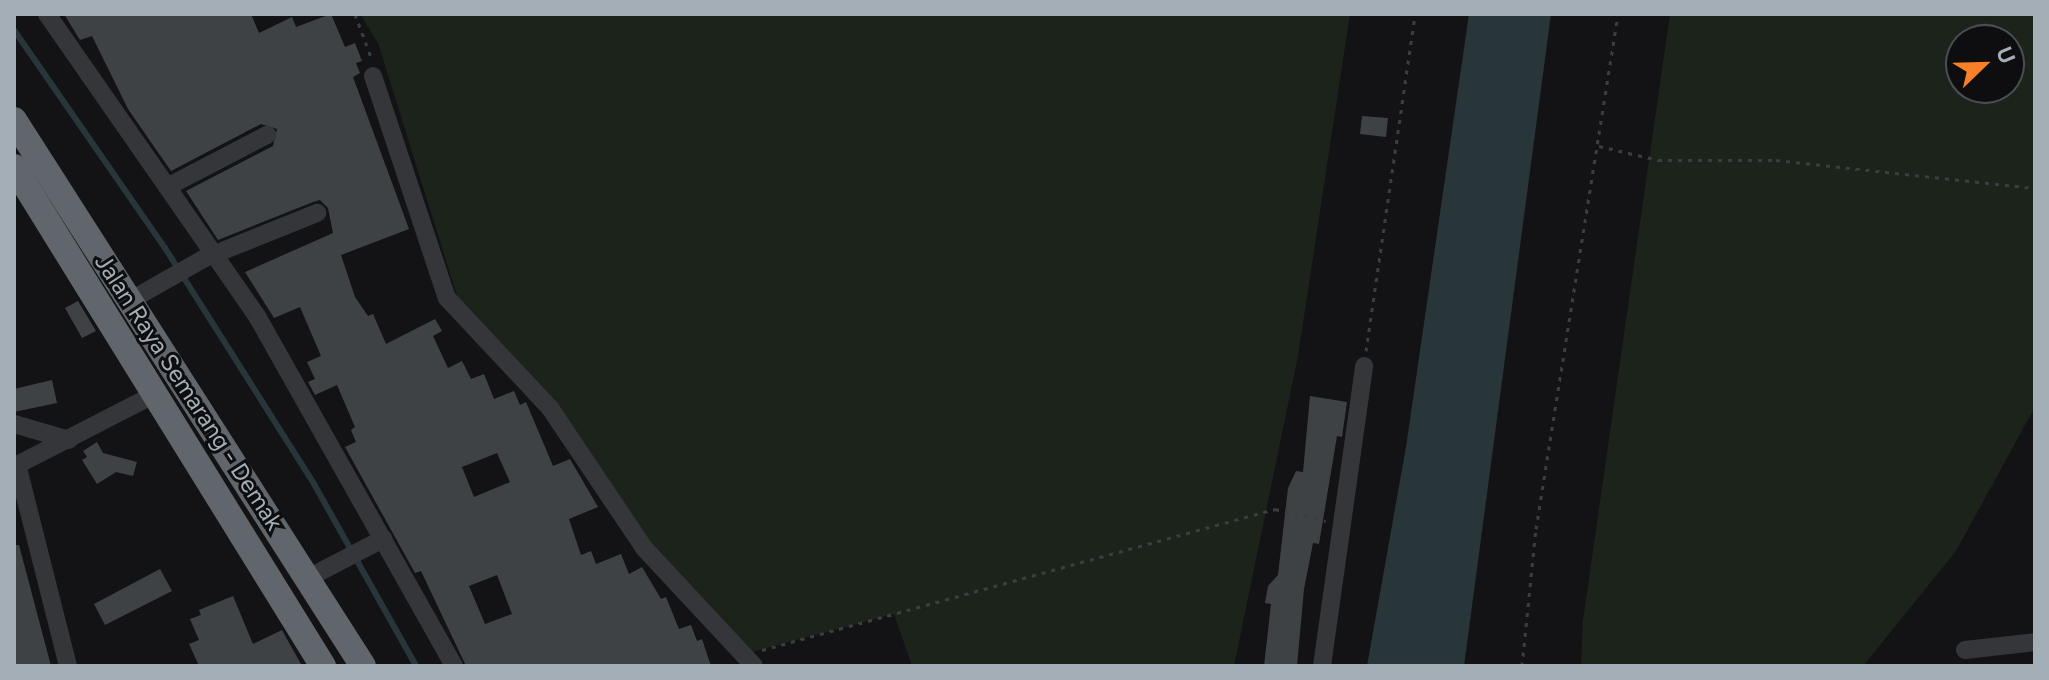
<!DOCTYPE html>
<html>
<head>
<meta charset="utf-8">
<style>
  body { margin:0 }
  #map { position:relative; width:2049px; height:680px; overflow:hidden; background:#131315; font-family:Figtree,sans-serif }
  div>[style] { position:absolute }
  .green>* { inset:0; background:#1c231b }
  .water>* { inset:0; background:#293639 }
  .stream>* { height:6px; margin:-3px; padding:0 3px; transform-origin:3px; border-radius:3px; background:#293639 }
  .building>* { inset:0; background:#3f4245 }
  .path>* { height:3px; margin-top:-1.5px; transform-origin:0; background:repeating-linear-gradient(90deg,#3a3e41 0 4px,transparent 0 10px) }
  .minor>* { height:18px; margin:-9px; padding:0 9px; transform-origin:9px; border-radius:9px; background:#34363a }
  .highway>* { height:26px; margin:-13px; padding:0 13px; transform-origin:13px; border-radius:13px; background:#60666b }
  span { translate:-50% -50%; white-space:nowrap; text-align:center; line-height:1.15; -webkit-text-stroke:6px #0e0e10; paint-order:stroke }
  .street-label { font-size:24px; color:#a4aeb6 }
  .frame { position:absolute; inset:0; border:16px solid #a4aeb6; pointer-events:none }
  .north { position:absolute; left:1945px; top:24px; width:80px; height:80px; box-sizing:border-box; background:#0e0e10; border:2px solid #4a4e52; border-radius:50%; rotate:67deg; font-size:22px; font-weight:700; line-height:32px; text-align:center; color:#a4aeb6 }
  .north::after { content:''; display:block; margin:auto; width:28px; height:36px; background:#f88028; clip-path:polygon(50% 0,100% 100%,50% 72%,0 100%) }
</style>
</head>
<body>
<div id="map">
  <div class="green">
    <div style="clip-path:polygon(360px 14px,1350px 14px,1298px 356px,1234px 666px,912px 666px,894px 614px,748px 653px,653px 555px,556px 408px,463px 315px,378px 43px)"></div>
    <div style="clip-path:polygon(evenodd,1670px 14px,2035px 14px,2035px 407px,1956px 551px,1863px 666px,1581px 666px,1583px 620px,1670px 14px,1961px 40px,2009px 40px,2009px 88px,1961px 88px,1961px 40px)"></div>
  </div>
  <div class="water">
    <div style="clip-path:polygon(1469px 14px,1551px 14px,1464px 666px,1367px 666px,1406px 447px)"></div>
  </div>
  <div class="stream">
    <div style="left:14px;top:30px;width:265px;rotate:55.3deg"></div>
    <div style="left:165px;top:248px;width:279px;rotate:57.7deg"></div>
    <div style="left:314px;top:484px;width:209px;rotate:60.7deg"></div>
  </div>
  <div class="building">
    <div style="clip-path:polygon(evenodd,64px 14px,251px 14px,259px 33px,292px 17px,296px 27px,331px 14px,345px 47px,355px 43px,362px 61px,356px 63px,360px 73px,353px 77px,409px 229px,341px 255px,355px 297px,368px 316px,373px 314px,386px 344px,435px 319px,442px 331px,433px 336px,448px 368px,462px 361px,471px 379px,484px 374px,494px 399px,514px 391px,520px 405px,526px 402px,553px 466px,570px 459px,598px 507px,569px 519px,581px 555px,591px 551px,596px 564px,621px 554px,629px 574px,642px 567px,661px 599px,666px 597px,679px 629px,691px 625px,697px 641px,702px 639px,711px 666px,466px 666px,421px 571px,415px 573px,345px 447px,356px 442px,351px 430px,355px 427px,337px 385px,315px 395px,308px 382px,315px 379px,307px 362px,321px 356px,300px 307px,274px 318px,245px 272px,333px 233px,328px 208px,320px 200px,313px 202px,218px 240px,186px 191px,273px 146px,277px 129px,261px 124px,171px 171px,128px 109px,92px 36px,80px 40px,64px 14px,497px 453px,510px 482px,474px 497px,462px 467px,497px 453px,64px 14px,497px 575px,512px 614px,485px 624px,469px 586px,497px 575px)"></div>
    <div style="clip-path:polygon(1362px 116px,1388px 118px,1386px 137px,1360px 134px)"></div>
    <div style="clip-path:polygon(78px 301px,96px 331px,82px 338px,65px 308px)"></div>
    <div style="clip-path:polygon(52px 380px,57px 403px,14px 412px,14px 389px)"></div>
    <div style="clip-path:polygon(1310px 396px,1347px 402px,1342px 437px,1337px 436px,1319px 544px,1313px 543px,1304px 589px,1297px 666px,1264px 666px,1271px 604px,1265px 603px,1268px 586px,1278px 575px,1288px 488px,1296px 471px,1303px 472px)"></div>
    <div style="clip-path:polygon(97px 442px,103px 453px,137px 462px,133px 476px,116px 472px,97px 484px,82px 460px,87px 457px,83px 451px)"></div>
    <div style="clip-path:polygon(14px 545px,19px 545px,51px 666px,14px 666px)"></div>
    <div style="clip-path:polygon(160px 569px,172px 591px,105px 625px,94px 604px)"></div>
    <div style="clip-path:polygon(233px 596px,253px 644px,282px 630px,302px 666px,199px 666px,189px 644px,199px 640px,190px 619px,201px 615px,199px 610px)"></div>
  </div>
  <div class="path">
    <div style="left:355px;top:14px;width:49px;rotate:69.7deg"></div>
    <div style="left:1599px;top:146px;width:61px;rotate:13.3deg"></div>
    <div style="left:1658px;top:160px;width:118px"></div>
    <div style="left:1776px;top:160px;width:261px;rotate:6.2deg"></div>
    <div style="left:1366px;top:351px;width:341px;rotate:-81.7deg"></div>
    <div style="left:762px;top:650px;width:532px;rotate:-15.37deg"></div>
    <div style="left:1275px;top:509px;width:52px;rotate:13.2deg"></div>
    <div style="left:1522px;top:666px;width:138px;rotate:-84.2deg"></div>
    <div style="left:1536px;top:529px;width:521px;rotate:-80.95deg"></div>
  </div>
  <div class="minor">
    <div style="left:47px;top:14px;width:370px;rotate:55.2deg"></div>
    <div style="left:258px;top:318px;width:399px;rotate:60.6deg"></div>
    <div style="left:373px;top:76px;width:234px;rotate:71.6deg"></div>
    <div style="left:447px;top:298px;width:151px;rotate:46.9deg"></div>
    <div style="left:550px;top:408px;width:169px;rotate:56.1deg"></div>
    <div style="left:644px;top:548px;width:161px;rotate:47deg"></div>
    <div style="left:167px;top:187px;width:113px;rotate:-27.5deg"></div>
    <div style="left:131px;top:300px;width:85px;rotate:-29.6deg"></div>
    <div style="left:205px;top:258px;width:121px;rotate:-21.9deg"></div>
    <div style="left:14px;top:424px;width:57px;rotate:16.2deg"></div>
    <div style="left:308px;top:578px;width:85px;rotate:-27.5deg"></div>
    <div style="left:1965px;top:650px;width:70px;rotate:-6.5deg"></div>
    <div style="left:68px;top:666px;width:207px;rotate:-104.2deg"></div>
    <div style="left:17px;top:465px;width:157px;rotate:-27.2deg"></div>
    <div style="left:1322px;top:666px;width:303px;rotate:-82deg"></div>
  </div>
  <div class="highway">
    <div style="left:14px;top:120px;width:648px;rotate:57.41deg"></div>
    <div style="left:14px;top:167px;width:587px;rotate:58.23deg"></div>
  </div>
  <div class="street-label">
    <span style="left:189px;top:392px;rotate:57deg">Jalan Raya Semarang - Demak</span>
  </div>
  <div class="frame"></div>
  <div class="north">U</div>
</div>
</body>
</html>
